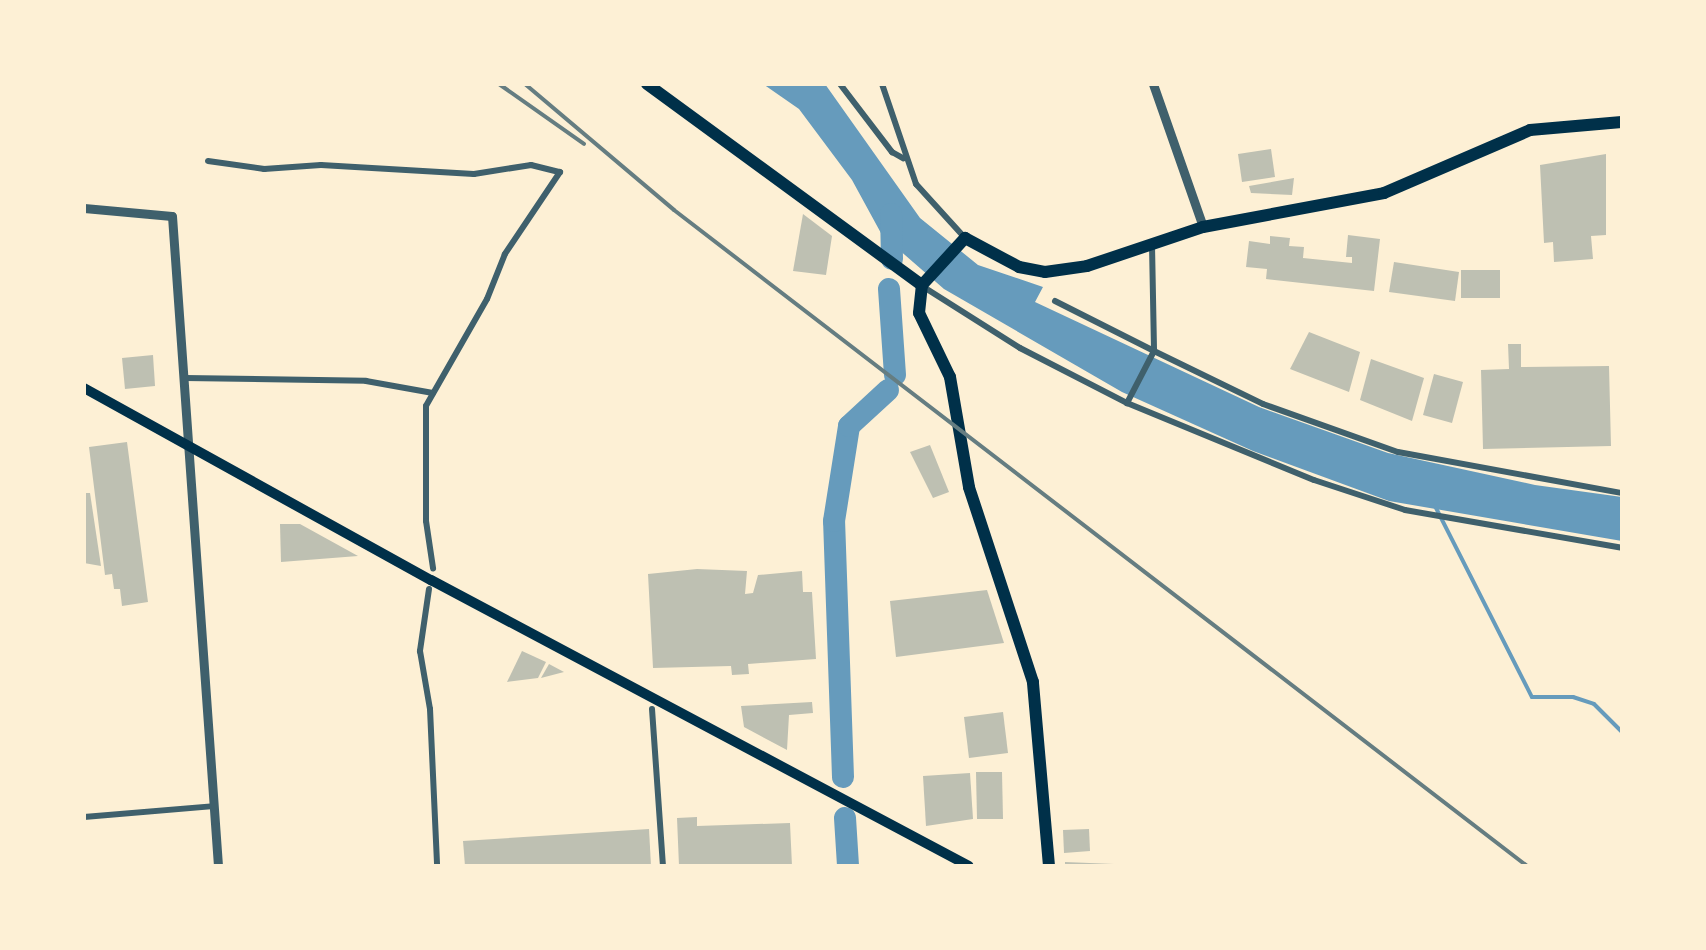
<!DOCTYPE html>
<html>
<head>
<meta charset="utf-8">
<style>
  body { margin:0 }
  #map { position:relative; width:1706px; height:950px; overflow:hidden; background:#fdf0d5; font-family:"Fira Sans",sans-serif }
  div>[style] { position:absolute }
  .water>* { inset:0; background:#669bbc }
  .stream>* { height:4px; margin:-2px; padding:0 2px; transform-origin:2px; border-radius:2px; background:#669bbc }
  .river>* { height:22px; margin:-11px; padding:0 11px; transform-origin:11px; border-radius:11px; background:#669bbc }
  .building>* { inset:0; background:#bec0b2 }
  .minor>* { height:6px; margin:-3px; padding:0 3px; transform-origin:3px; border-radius:3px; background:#3f606c }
  .tertiary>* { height:9px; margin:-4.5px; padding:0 4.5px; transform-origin:4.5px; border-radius:4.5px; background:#3f606c }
  .secondary>* { height:10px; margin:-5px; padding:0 5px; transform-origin:5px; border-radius:5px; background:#003049 }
  .primary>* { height:12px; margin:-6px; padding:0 6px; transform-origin:6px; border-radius:6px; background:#003049 }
  .rail>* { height:4px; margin:-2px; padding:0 2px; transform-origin:2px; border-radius:2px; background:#657d81 }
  span { translate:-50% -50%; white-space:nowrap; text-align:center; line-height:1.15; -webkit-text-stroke:5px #fdf0d5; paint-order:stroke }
  .frame { position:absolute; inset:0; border:86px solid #fdf0d5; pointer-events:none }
</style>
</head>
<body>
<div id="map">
  <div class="water">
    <div style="clip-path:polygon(763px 84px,825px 84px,920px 218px,978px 265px,1043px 287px,1035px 302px,1259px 407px,1388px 453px,1535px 485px,1622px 497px,1622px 541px,1389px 501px,1253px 451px,1122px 392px,944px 289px,882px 235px,852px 180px,799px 109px)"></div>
  </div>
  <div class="stream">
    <div style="left:1435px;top:506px;width:214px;rotate:63.1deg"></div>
    <div style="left:1532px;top:697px;width:41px"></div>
    <div style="left:1573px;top:697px;width:22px;rotate:18deg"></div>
    <div style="left:1594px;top:704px;width:40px;rotate:45deg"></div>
  </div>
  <div class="river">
    <div style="left:891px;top:214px;width:45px;rotate:88.7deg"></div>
    <div style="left:889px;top:289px;width:86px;rotate:86deg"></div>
    <div style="left:843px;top:777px;width:256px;rotate:-92deg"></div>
    <div style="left:834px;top:521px;width:96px;rotate:-81deg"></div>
    <div style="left:849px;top:426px;width:53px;rotate:-42.7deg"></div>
    <div style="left:845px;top:818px;width:48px;rotate:86.4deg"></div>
  </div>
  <div class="building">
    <div style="clip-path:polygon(1271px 149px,1275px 177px,1242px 182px,1238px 154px)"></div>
    <div style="clip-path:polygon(1606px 154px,1606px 235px,1591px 236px,1593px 259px,1554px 262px,1553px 242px,1544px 243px,1540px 165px)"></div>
    <div style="clip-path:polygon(1294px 178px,1292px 195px,1251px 193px,1249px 186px)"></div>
    <div style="clip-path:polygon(803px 214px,832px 236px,826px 275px,793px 271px)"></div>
    <div style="clip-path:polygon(1348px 235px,1380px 239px,1374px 291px,1266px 279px,1267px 269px,1246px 267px,1249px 241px,1270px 244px,1270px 236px,1290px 238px,1289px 246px,1304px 247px,1303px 258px,1352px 263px,1352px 257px,1346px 257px)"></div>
    <div style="clip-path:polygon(1394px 262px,1459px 272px,1455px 301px,1389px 292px)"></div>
    <div style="clip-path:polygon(1461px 270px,1500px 270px,1500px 298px,1461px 298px)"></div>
    <div style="clip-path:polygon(1309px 332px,1360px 352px,1349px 392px,1290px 369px)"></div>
    <div style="clip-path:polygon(1508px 344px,1521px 344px,1521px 367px,1609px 366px,1611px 446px,1483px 449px,1481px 370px,1509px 369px)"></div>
    <div style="clip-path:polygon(153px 355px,155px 386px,125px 389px,122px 358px)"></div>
    <div style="clip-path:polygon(1371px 359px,1424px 378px,1412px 421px,1360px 400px)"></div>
    <div style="clip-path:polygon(1434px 374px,1463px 382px,1452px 423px,1423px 415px)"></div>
    <div style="clip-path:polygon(127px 442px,148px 602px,122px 606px,120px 589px,114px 589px,112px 574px,105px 575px,89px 447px)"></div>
    <div style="clip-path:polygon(930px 445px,949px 492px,933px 498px,910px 452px)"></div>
    <div style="clip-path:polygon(84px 493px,90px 493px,101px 566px,84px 563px)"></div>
    <div style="clip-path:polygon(280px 524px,300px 524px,358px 556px,281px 562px)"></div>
    <div style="clip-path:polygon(697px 569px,747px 571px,745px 594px,753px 593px,758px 575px,802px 571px,803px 592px,812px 592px,816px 659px,748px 664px,749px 674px,732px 675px,731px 666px,653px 668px,648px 574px)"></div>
    <div style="clip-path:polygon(987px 590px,1004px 643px,896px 657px,890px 601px)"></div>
    <div style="clip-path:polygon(522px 651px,546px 662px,538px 678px,507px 682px)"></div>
    <div style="clip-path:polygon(549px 664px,564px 672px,541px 678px)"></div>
    <div style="clip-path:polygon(812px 702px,813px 713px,789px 715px,787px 750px,744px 727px,741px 706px)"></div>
    <div style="clip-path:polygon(1003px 712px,1008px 753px,969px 758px,964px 717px)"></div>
    <div style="clip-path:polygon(976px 772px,1002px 772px,1003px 819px,977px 819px)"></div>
    <div style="clip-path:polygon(970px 773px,973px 819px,926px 826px,923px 776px)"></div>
    <div style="clip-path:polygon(697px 817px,697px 826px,790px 823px,792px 866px,679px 866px,677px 818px)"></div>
    <div style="clip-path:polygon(649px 829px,651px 866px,465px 866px,463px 841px)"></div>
    <div style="clip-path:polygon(1089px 829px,1090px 851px,1064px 853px,1063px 830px)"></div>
    <div style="clip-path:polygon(1065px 862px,1114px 864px,1114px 866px,1065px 866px)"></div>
  </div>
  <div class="minor">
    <div style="left:840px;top:84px;width:86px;rotate:52.6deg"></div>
    <div style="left:892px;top:152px;width:13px;rotate:29deg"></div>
    <div style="left:882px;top:84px;width:106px;rotate:71.2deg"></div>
    <div style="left:916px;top:184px;width:73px;rotate:47.8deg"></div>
    <div style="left:208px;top:161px;width:57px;rotate:8.1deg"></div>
    <div style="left:264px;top:169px;width:57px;rotate:-4deg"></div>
    <div style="left:321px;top:165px;width:153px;rotate:3.4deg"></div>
    <div style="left:474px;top:174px;width:58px;rotate:-9deg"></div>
    <div style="left:531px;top:165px;width:30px;rotate:14deg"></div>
    <div style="left:560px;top:172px;width:99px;rotate:123.9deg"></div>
    <div style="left:505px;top:254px;width:48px;rotate:111.8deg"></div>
    <div style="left:487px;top:299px;width:123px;rotate:119.7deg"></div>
    <div style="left:426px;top:406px;width:115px;rotate:90deg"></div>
    <div style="left:426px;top:521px;width:48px;rotate:81.5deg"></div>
    <div style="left:1152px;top:245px;width:106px;rotate:88.9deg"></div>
    <div style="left:1154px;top:351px;width:121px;rotate:25.9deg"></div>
    <div style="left:1263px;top:404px;width:143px;rotate:19.6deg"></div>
    <div style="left:1398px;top:452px;width:228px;rotate:10.4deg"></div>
    <div style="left:922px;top:286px;width:116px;rotate:32.3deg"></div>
    <div style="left:1020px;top:348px;width:120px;rotate:27.2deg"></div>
    <div style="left:1127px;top:403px;width:202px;rotate:22.4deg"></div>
    <div style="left:1314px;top:480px;width:96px;rotate:18.2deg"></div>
    <div style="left:1405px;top:510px;width:220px;rotate:9.9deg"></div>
    <div style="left:1055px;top:301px;width:111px;rotate:26.8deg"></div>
    <div style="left:1154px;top:351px;width:59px;rotate:117.4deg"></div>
    <div style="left:185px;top:378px;width:181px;rotate:0.9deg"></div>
    <div style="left:366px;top:381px;width:68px;rotate:10.2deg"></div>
    <div style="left:429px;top:589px;width:63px;rotate:98.3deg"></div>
    <div style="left:420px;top:651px;width:59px;rotate:80.2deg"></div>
    <div style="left:430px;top:709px;width:157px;rotate:87.4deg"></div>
    <div style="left:652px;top:709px;width:157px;rotate:86deg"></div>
    <div style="left:84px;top:817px;width:130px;rotate:-4.8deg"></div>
  </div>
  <div class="tertiary">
    <div style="left:1153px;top:84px;width:151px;rotate:70.7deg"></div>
    <div style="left:84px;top:208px;width:88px;rotate:5.2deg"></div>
    <div style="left:172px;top:216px;width:652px;rotate:85.95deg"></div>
  </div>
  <div class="secondary">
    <div style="left:84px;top:388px;width:397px;rotate:29deg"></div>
    <div style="left:431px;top:580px;width:609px;rotate:28deg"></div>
  </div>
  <div class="primary">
    <div style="left:647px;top:84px;width:341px;rotate:36.2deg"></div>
    <div style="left:1049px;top:866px;width:185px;rotate:-95deg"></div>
    <div style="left:1033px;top:682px;width:205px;rotate:-108.2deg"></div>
    <div style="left:969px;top:487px;width:112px;rotate:-99.8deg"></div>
    <div style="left:950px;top:377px;width:71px;rotate:-115.8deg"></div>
    <div style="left:919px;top:313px;width:28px;rotate:-84deg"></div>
    <div style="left:922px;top:285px;width:64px;rotate:-47.5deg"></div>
    <div style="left:965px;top:238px;width:61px;rotate:28.2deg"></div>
    <div style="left:1019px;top:267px;width:26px;rotate:11deg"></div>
    <div style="left:1045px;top:272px;width:42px;rotate:-8.1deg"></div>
    <div style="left:1087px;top:266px;width:122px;rotate:-18.6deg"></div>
    <div style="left:1203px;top:227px;width:184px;rotate:-10.6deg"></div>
    <div style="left:1384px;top:193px;width:159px;rotate:-23.3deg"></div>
    <div style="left:1530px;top:130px;width:92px;rotate:-5deg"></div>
  </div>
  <div class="rail">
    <div style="left:499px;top:84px;width:104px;rotate:35.2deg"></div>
    <div style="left:525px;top:84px;width:195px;rotate:40.2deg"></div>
    <div style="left:674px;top:210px;width:1076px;rotate:37.56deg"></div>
  </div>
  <div class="frame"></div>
</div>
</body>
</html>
